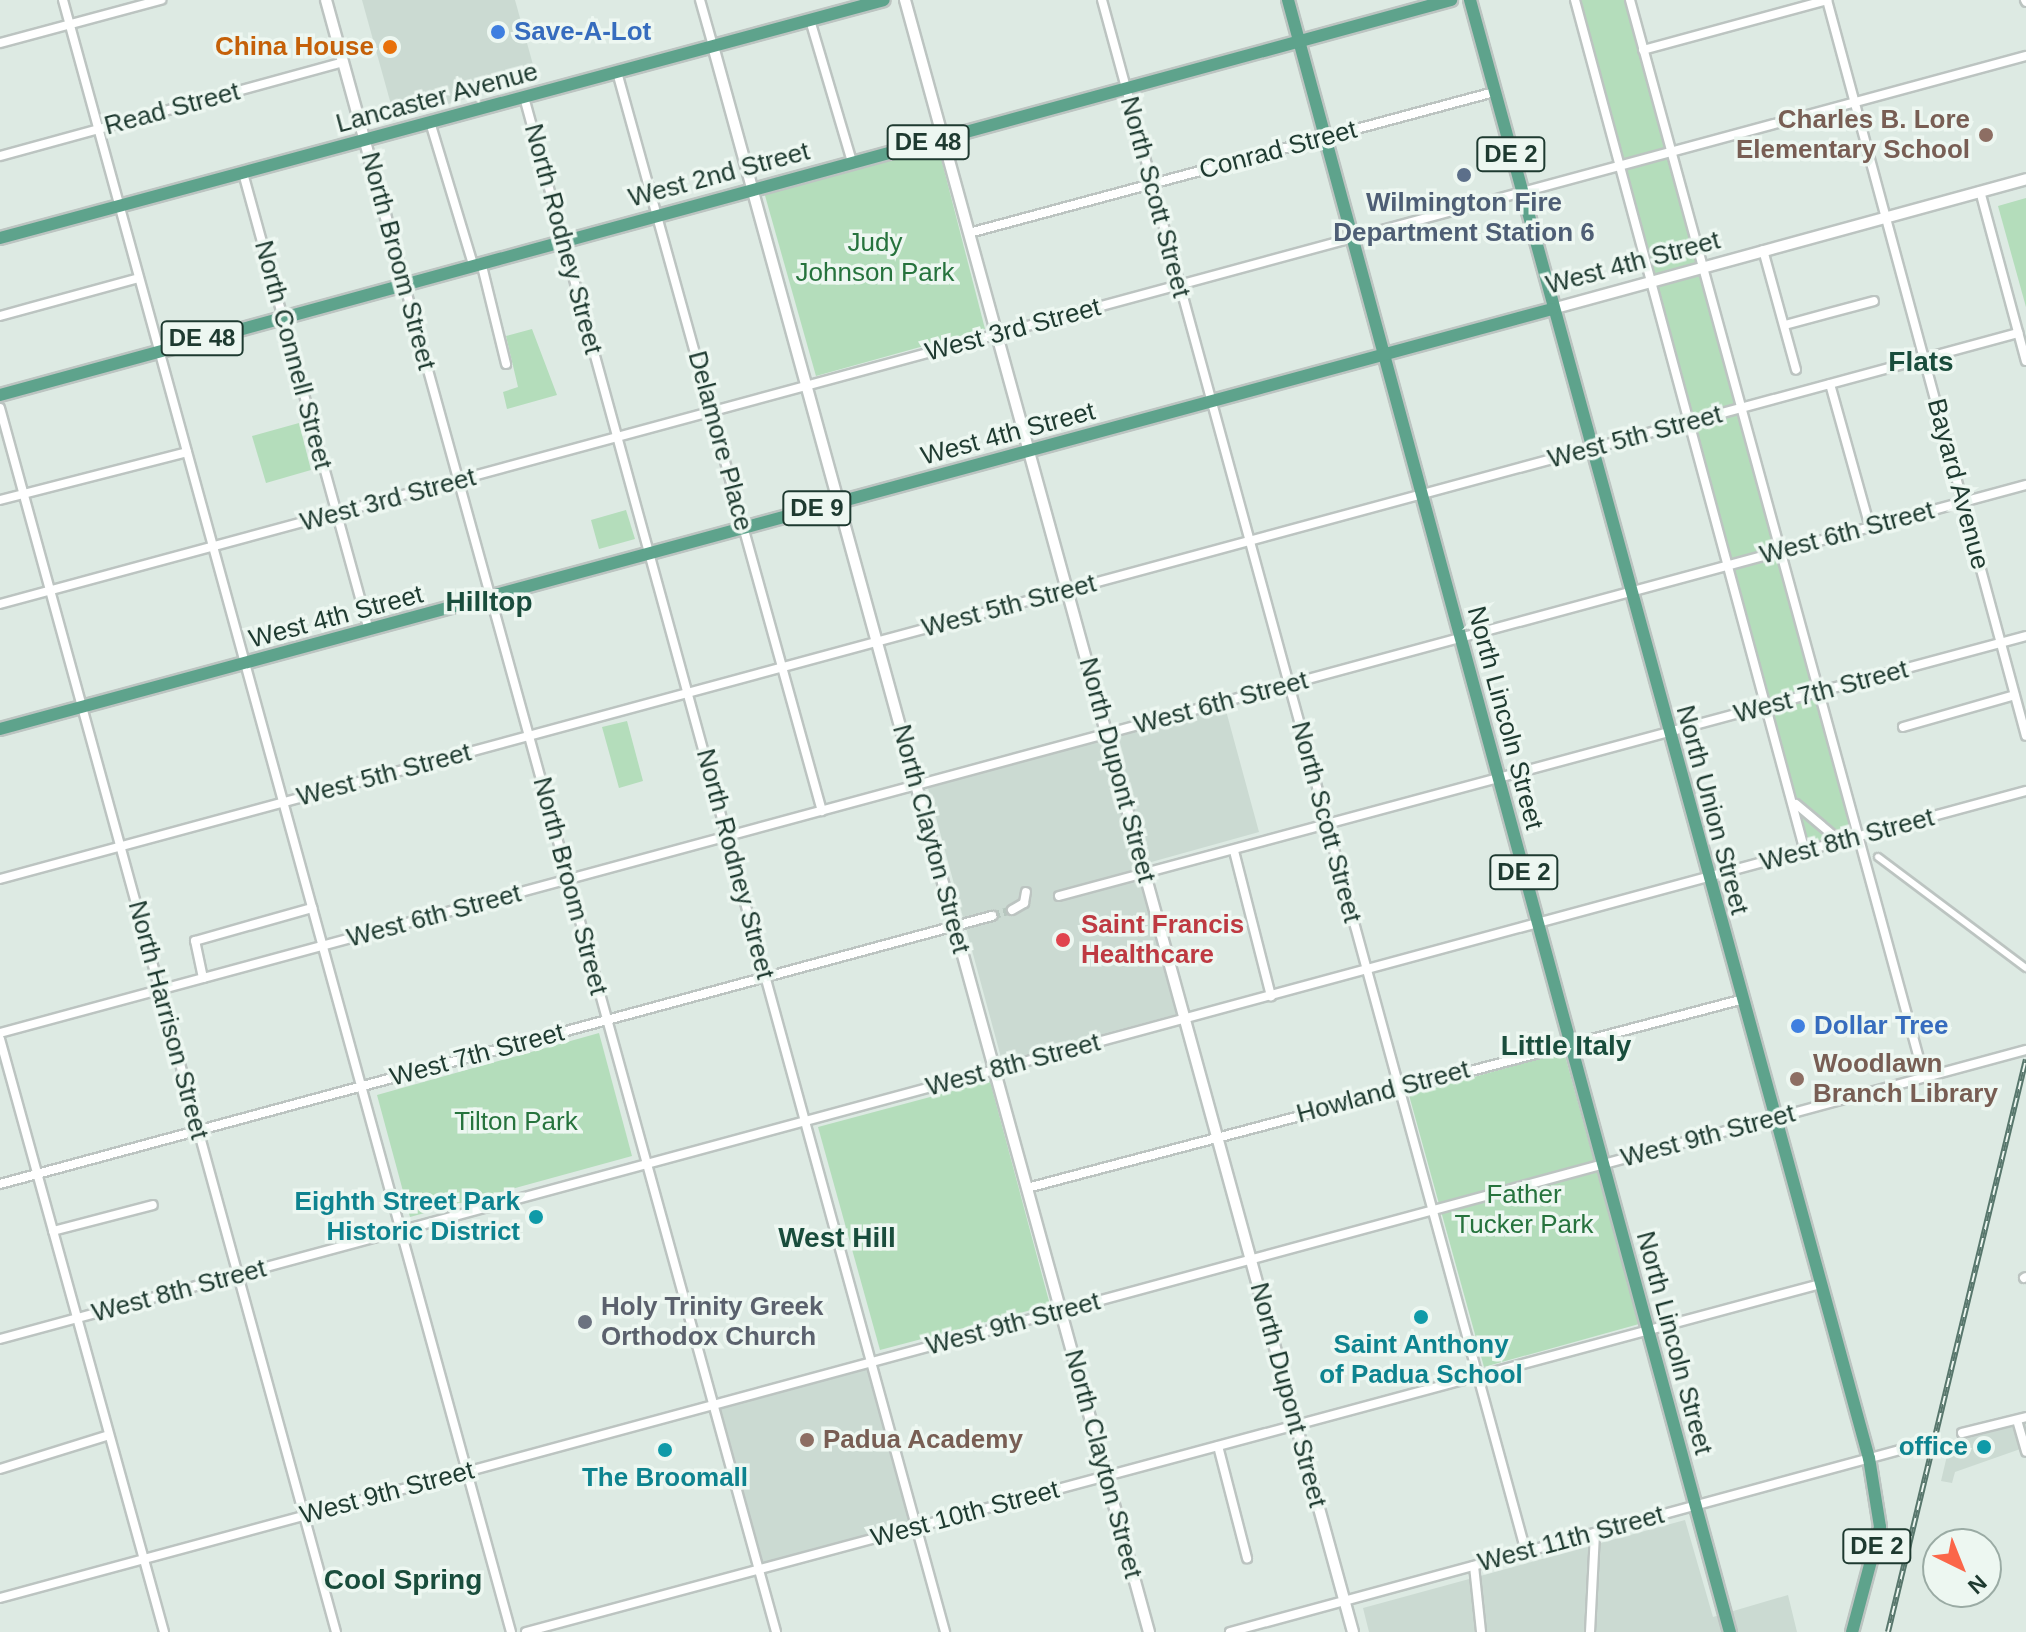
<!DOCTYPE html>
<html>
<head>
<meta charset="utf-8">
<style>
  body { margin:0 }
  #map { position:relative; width:2026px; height:1632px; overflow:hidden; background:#ddeae3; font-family:Helvetica,sans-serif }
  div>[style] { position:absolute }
  .built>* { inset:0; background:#cbdad2 }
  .green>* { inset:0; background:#b4ddbb }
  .minor-tunnel>* { height:8px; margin-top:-4px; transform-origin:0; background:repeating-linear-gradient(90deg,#b7c7bf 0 8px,transparent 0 12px) }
  .roads { filter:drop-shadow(2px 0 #bcc4c1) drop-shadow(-2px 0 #bcc4c1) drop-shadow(0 2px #bcc4c1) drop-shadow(0 -2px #bcc4c1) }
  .pedestrian>* { height:6px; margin:-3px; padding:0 3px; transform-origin:3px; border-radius:3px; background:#fff }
  .minor>* { height:8px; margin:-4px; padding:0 4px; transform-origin:4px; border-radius:4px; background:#fff }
  .tertiary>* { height:10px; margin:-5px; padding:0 5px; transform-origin:5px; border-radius:5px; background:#fff }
  .primary>* { height:12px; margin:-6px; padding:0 6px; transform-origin:6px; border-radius:6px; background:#5ea38c }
  .rail>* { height:6px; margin-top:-3px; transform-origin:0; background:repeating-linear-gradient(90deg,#edf7f1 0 9px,#57766c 0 18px); box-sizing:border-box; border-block:2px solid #57766c }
  .dots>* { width:22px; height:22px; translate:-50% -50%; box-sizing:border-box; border:4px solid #edf7f1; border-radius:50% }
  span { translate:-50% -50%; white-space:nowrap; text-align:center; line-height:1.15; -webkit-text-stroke:7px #edf7f1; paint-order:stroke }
  .shield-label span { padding:2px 6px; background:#edf7f1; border:2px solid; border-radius:6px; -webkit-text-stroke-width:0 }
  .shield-label { font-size:24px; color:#1e3a30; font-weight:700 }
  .shop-label { font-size:26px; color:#366cbe; font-weight:700 }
  .left { translate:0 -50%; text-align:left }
  .food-label { font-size:26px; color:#c56008; font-weight:700 }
  .right { translate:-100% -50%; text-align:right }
  .street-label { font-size:26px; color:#1e3a30 }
  .education-label { font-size:26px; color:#785e54; font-weight:700 }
  .service-label { font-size:26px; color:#4e5e75; font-weight:700 }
  .park-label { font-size:26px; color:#26733d }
  .health-label { font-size:26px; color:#be3a42; font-weight:700 }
  .culture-label { font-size:26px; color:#0d838f; font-weight:700 }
  .worship-label { font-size:26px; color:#5b616d; font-weight:700 }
  .neighbourhood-label { font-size:28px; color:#194d3c; font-weight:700 }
  .north { position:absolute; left:1922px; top:1528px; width:80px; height:80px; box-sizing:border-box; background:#edf7f1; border:2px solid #9aaba4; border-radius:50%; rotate:137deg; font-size:22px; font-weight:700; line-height:32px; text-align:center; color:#1e3a30 }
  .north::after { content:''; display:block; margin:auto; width:28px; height:36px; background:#fb6649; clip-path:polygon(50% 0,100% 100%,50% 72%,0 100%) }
</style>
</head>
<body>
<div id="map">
  <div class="built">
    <div style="clip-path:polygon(362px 0,515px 0,537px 79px,395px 119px)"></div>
    <div style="clip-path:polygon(1225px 707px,1259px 832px,1137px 866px,1177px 1014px,1002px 1061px,928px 788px)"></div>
    <div style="clip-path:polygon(871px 1362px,916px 1527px,759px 1570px,713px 1405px)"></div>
    <div style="clip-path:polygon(2026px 1423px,2026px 1447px,1955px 1472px,1952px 1483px,1941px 1481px,1950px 1443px)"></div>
    <div style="clip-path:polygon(1685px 1520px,1713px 1617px,1788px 1595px,1797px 1632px,1369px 1632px,1363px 1608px)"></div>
  </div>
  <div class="green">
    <div style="clip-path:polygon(1575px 0,1630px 0,1858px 837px,1805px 852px)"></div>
    <div style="clip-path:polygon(933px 147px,940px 154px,985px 329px,816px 376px,764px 192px)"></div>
    <div style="clip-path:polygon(2026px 198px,2026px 307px,1998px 206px)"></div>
    <div style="clip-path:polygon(532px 329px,557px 395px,507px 409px,503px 392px,518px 387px,506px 336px)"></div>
    <div style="clip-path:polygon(299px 423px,311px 470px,266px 483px,252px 436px)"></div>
    <div style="clip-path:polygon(626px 510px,635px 539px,599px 549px,591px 520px)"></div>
    <div style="clip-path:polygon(627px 721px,643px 781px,619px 788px,602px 727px)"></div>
    <div style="clip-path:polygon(599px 1033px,632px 1156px,410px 1217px,377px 1095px)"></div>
    <div style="clip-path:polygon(1564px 1052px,1639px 1324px,1484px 1367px,1409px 1095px)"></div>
    <div style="clip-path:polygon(990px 1081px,1050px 1305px,880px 1350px,818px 1127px)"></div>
  </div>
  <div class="minor-tunnel">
    <div style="left:992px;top:916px;width:21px;rotate:-17deg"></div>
  </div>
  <div class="roads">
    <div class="pedestrian">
      <div style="left:1878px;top:857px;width:185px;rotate:36.9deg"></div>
    </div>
    <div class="minor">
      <div style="left:63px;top:0;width:1692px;rotate:74.65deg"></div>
      <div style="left:700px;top:0;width:48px;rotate:74.2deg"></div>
      <div style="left:1102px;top:0;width:1609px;rotate:74.72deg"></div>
      <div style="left:1575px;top:0;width:882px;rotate:74.89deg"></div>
      <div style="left:1630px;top:0;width:1116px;rotate:74.73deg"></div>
      <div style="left:1827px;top:0;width:762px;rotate:74.87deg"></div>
      <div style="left:2025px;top:0;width:2px;rotate:63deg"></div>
      <div style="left:810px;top:20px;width:148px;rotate:73.5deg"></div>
      <div style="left:0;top:43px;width:167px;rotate:-15deg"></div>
      <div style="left:1643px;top:50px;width:191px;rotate:-15.2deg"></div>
      <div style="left:617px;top:72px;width:767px;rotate:74.5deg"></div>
      <div style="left:524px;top:97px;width:1592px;rotate:74.66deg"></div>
      <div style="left:430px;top:122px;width:148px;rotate:73.2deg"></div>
      <div style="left:0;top:156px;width:356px;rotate:-15.3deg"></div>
      <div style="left:243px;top:173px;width:475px;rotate:74.6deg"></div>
      <div style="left:1980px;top:191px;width:176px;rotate:74.9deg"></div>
      <div style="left:969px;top:233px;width:544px;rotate:-15.03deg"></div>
      <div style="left:1763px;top:250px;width:124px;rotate:74.6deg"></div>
      <div style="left:481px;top:262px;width:105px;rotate:76.2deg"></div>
      <div style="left:404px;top:283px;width:1399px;rotate:74.58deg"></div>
      <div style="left:0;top:316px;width:144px;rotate:-15.3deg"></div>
      <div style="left:1785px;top:325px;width:92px;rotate:-15.1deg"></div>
      <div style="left:1830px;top:384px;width:148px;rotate:74.4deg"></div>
      <div style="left:0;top:408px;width:1269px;rotate:74.65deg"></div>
      <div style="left:0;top:500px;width:193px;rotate:-14.4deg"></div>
      <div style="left:0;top:604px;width:2099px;rotate:-15.14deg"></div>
      <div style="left:1903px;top:727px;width:116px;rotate:-15.9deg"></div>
      <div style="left:1796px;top:804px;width:59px;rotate:40.2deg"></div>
      <div style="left:1234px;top:851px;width:150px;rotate:75.7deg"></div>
      <div style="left:0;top:879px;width:2091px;rotate:-15.14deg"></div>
      <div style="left:1059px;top:896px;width:1001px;rotate:-15.05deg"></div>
      <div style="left:1012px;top:910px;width:14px;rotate:-30deg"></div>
      <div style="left:1024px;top:903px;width:11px;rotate:-80deg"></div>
      <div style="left:203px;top:978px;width:38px;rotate:-102deg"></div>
      <div style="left:195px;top:941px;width:122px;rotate:-15.8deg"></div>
      <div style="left:0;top:1033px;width:2099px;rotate:-15.14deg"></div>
      <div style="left:0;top:1039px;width:615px;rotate:74.54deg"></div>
      <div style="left:0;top:1184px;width:1028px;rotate:-15.12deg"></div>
      <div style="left:1027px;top:1188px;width:737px;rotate:-14.77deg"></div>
      <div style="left:53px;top:1231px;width:103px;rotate:-14.6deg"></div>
      <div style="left:2024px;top:1278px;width:2px;rotate:-27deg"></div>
      <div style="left:0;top:1339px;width:2099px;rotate:-15.14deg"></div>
      <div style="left:2017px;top:1420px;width:33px;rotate:74deg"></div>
      <div style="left:1962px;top:1433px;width:66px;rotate:-14deg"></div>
      <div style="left:1218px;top:1446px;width:116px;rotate:75.5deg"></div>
      <div style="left:0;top:1469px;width:114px;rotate:-17.3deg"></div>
      <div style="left:1474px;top:1566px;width:66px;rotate:83.9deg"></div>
      <div style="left:0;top:1598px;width:2099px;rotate:-15.14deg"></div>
      <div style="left:526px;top:1632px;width:1340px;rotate:-15.05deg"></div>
      <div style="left:1230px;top:1632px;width:706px;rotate:-15.2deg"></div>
      <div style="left:1590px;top:1632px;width:99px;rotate:-87.1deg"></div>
    </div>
    <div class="tertiary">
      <div style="left:326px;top:0;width:294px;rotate:74.6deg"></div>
      <div style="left:905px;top:0;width:1692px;rotate:74.65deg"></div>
      <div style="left:713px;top:46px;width:1645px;rotate:74.63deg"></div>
      <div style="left:1552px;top:309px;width:492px;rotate:-15.3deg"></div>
    </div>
    <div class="primary">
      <div style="left:1288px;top:0;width:1691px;rotate:74.85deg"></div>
      <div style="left:1470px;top:0;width:1512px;rotate:74.7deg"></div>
      <div style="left:1869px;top:1458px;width:70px;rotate:80.9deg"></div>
      <div style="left:1880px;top:1527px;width:109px;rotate:104.9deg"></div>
      <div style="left:0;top:238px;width:915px;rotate:-15.07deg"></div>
      <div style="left:0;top:395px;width:1504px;rotate:-15.23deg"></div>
      <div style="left:0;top:729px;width:1608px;rotate:-15.14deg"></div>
    </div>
  </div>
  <div class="rail">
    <div style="left:1888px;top:1632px;width:589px;rotate:-76.46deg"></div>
  </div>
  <div class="dots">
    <div style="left:498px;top:32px;background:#3f7fe0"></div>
    <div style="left:390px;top:47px;background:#e8710a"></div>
    <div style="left:1986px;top:135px;background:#8d6e63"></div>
    <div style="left:1464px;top:175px;background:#5c6f8a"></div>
    <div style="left:1063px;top:940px;background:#e0444e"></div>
    <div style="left:1798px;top:1026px;background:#3f7fe0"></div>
    <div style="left:1797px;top:1079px;background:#8d6e63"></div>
    <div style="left:536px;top:1217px;background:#0f9aa8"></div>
    <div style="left:1421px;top:1317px;background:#0f9aa8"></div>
    <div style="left:585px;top:1322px;background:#6b7280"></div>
    <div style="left:807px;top:1440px;background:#8d6e63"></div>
    <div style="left:1984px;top:1447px;background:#0f9aa8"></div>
    <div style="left:665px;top:1450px;background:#0f9aa8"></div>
  </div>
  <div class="shield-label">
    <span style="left:928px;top:142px">DE 48</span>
    <span style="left:1511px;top:154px">DE 2</span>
    <span style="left:202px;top:338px">DE 48</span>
    <span style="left:817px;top:508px">DE 9</span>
    <span style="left:1524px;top:872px">DE 2</span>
    <span style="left:1877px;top:1546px">DE 2</span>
  </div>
  <div class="shop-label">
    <span class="left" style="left:514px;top:32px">Save-A-Lot</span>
    <span class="left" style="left:1814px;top:1026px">Dollar Tree</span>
  </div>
  <div class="food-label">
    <span class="right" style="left:374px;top:47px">China House</span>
  </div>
  <div class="street-label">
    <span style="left:437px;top:98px;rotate:-15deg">Lancaster Avenue</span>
    <span style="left:172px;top:109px;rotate:-15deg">Read Street</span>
    <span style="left:1278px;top:150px;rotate:-15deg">Conrad Street</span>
    <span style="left:719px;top:175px;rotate:-15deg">West 2nd Street</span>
    <span style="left:1155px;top:197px;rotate:75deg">North Scott Street</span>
    <span style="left:563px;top:239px;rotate:75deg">North Rodney Street</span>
    <span style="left:398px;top:261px;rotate:75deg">North Broom Street</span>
    <span style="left:1633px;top:263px;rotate:-15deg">West 4th Street</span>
    <span style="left:1013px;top:330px;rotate:-15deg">West 3rd Street</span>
    <span style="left:293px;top:355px;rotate:75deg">North Connell Street</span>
    <span style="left:1008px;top:434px;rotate:-15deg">West 4th Street</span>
    <span style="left:1635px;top:437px;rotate:-15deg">West 5th Street</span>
    <span style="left:720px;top:441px;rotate:75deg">Delamore Place</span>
    <span style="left:1958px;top:484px;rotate:75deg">Bayard Avenue</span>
    <span style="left:388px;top:500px;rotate:-15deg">West 3rd Street</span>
    <span style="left:1847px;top:533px;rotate:-15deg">West 6th Street</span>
    <span style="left:1009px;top:606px;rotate:-15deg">West 5th Street</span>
    <span style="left:336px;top:617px;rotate:-15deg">West 4th Street</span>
    <span style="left:1821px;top:692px;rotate:-15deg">West 7th Street</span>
    <span style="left:1221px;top:703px;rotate:-15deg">West 6th Street</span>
    <span style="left:1505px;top:718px;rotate:75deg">North Lincoln Street</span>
    <span style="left:1117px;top:770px;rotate:75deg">North Dupont Street</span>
    <span style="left:384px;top:775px;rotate:-15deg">West 5th Street</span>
    <span style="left:1712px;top:810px;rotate:75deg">North Union Street</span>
    <span style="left:1326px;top:822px;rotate:75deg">North Scott Street</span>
    <span style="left:931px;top:839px;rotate:75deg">North Clayton Street</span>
    <span style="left:1847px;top:840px;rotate:-15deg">West 8th Street</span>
    <span style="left:735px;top:864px;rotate:75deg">North Rodney Street</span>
    <span style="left:570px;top:886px;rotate:75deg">North Broom Street</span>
    <span style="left:434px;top:916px;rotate:-15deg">West 6th Street</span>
    <span style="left:168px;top:1020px;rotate:75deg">North Harrison Street</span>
    <span style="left:477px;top:1055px;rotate:-15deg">West 7th Street</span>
    <span style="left:1013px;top:1065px;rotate:-15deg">West 8th Street</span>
    <span style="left:1383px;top:1092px;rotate:-15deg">Howland Street</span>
    <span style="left:1708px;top:1136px;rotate:-15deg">West 9th Street</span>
    <span style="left:179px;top:1291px;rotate:-15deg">West 8th Street</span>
    <span style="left:1013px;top:1324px;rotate:-15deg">West 9th Street</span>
    <span style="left:1674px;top:1343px;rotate:75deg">North Lincoln Street</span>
    <span style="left:1288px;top:1395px;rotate:75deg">North Dupont Street</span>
    <span style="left:1103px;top:1464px;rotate:75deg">North Clayton Street</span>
    <span style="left:387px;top:1493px;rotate:-15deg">West 9th Street</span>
    <span style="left:965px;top:1514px;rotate:-15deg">West 10th Street</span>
    <span style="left:1571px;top:1539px;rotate:-15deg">West 11th Street</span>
  </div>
  <div class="education-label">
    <span class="right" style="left:1970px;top:135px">Charles B. Lore<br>Elementary School</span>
    <span class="left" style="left:1813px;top:1079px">Woodlawn<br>Branch Library</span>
    <span class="left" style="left:823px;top:1440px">Padua Academy</span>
  </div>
  <div class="service-label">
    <span style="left:1464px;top:218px">Wilmington Fire<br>Department Station 6</span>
  </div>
  <div class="park-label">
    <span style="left:875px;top:258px">Judy<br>Johnson Park</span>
    <span style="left:516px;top:1122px">Tilton Park</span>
    <span style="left:1524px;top:1210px">Father<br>Tucker Park</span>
  </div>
  <div class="health-label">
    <span class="left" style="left:1081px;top:940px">Saint Francis<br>Healthcare</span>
  </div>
  <div class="culture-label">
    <span class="right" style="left:520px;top:1217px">Eighth Street Park<br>Historic District</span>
    <span style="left:1421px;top:1360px">Saint Anthony<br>of Padua School</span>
    <span class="right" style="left:1968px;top:1447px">office</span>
    <span style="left:665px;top:1478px">The Broomall</span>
  </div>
  <div class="worship-label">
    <span class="left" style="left:601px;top:1322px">Holy Trinity Greek<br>Orthodox Church</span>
  </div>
  <div class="neighbourhood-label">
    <span style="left:1921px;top:362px">Flats</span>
    <span style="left:489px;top:602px">Hilltop</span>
    <span style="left:1566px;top:1046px">Little Italy</span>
    <span style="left:837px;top:1238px">West Hill</span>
    <span style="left:403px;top:1580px">Cool Spring</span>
  </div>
  <div class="north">N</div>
</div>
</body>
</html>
